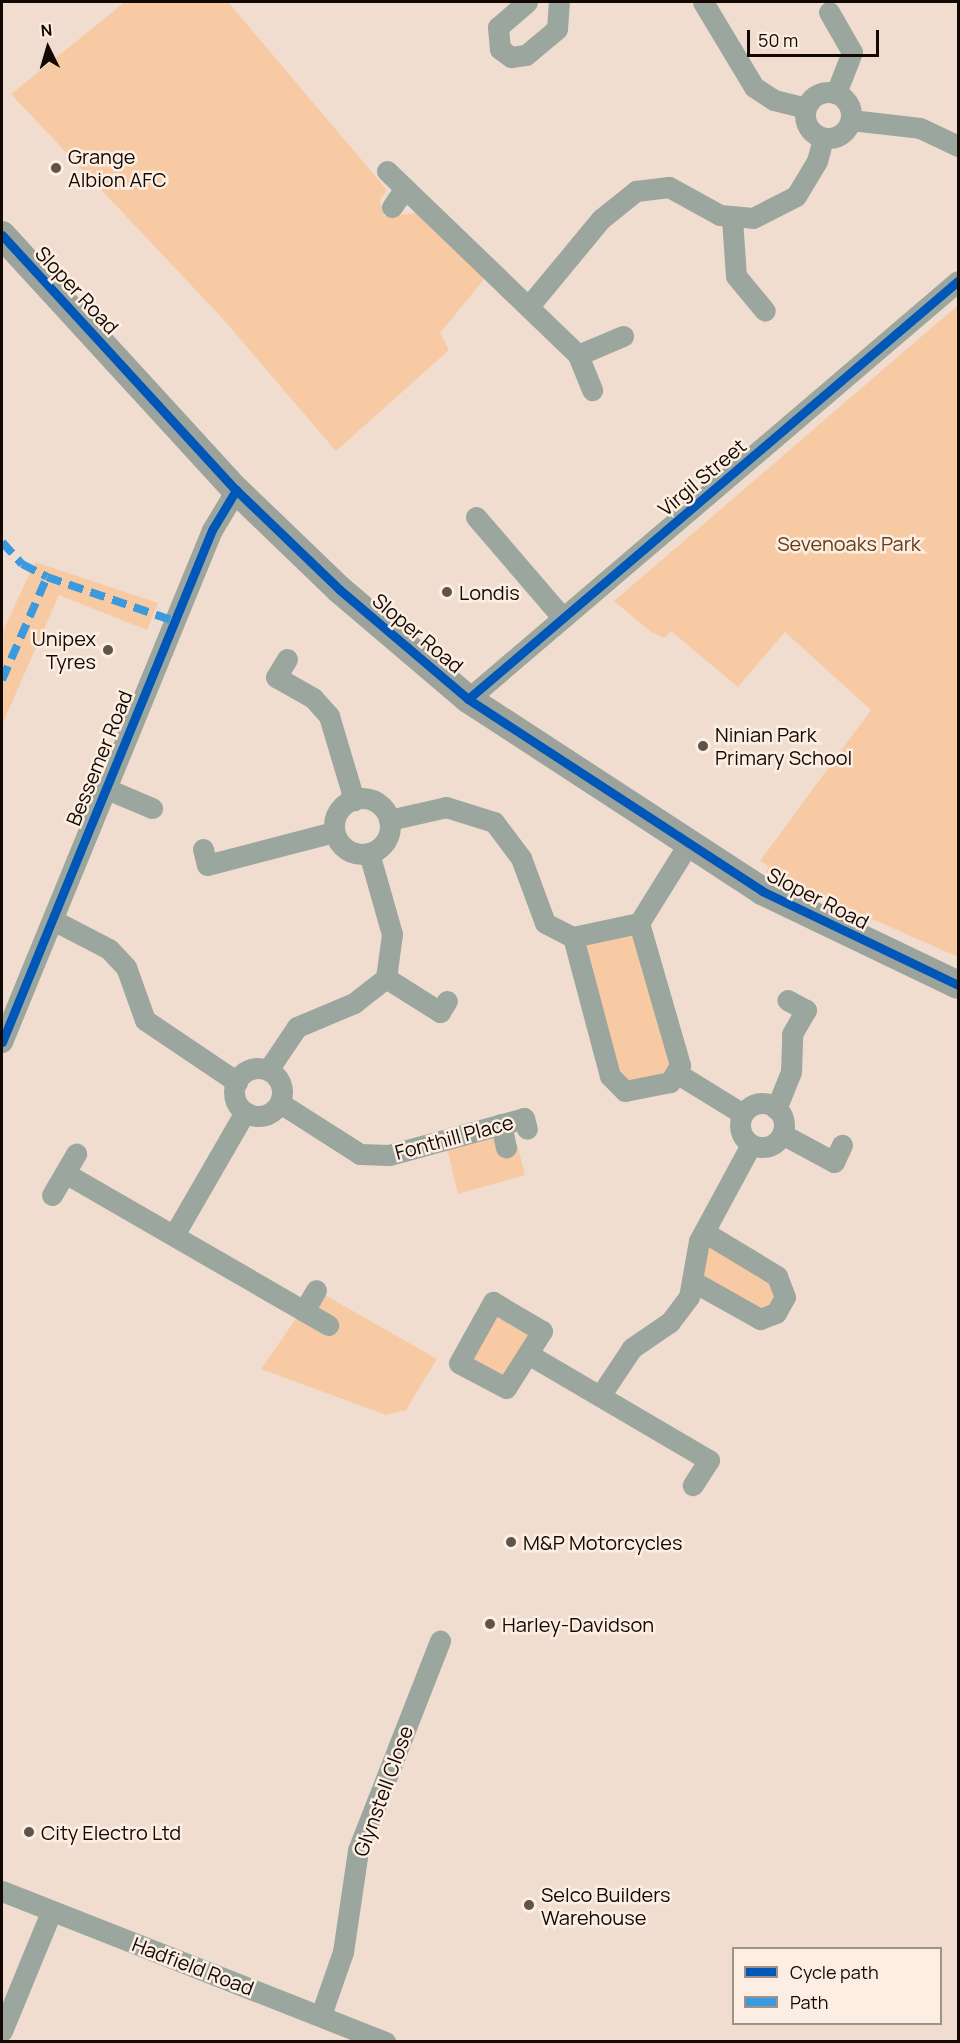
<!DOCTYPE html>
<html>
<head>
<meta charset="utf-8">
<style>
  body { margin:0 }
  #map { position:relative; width:960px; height:2043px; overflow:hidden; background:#f0ddcf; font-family:Manrope,sans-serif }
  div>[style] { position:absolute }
  .green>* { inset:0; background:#f7caa4 }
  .street>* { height:21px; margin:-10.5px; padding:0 10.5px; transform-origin:10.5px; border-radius:10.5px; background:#9ba69f }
  .street>.ring { margin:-10.5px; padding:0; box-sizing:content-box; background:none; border:21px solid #9ba69f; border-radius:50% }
  .secondary>* { height:28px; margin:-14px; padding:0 14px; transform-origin:14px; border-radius:14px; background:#9ca39c }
  .quiet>* { height:8px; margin-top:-4px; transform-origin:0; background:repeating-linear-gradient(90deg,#3b99dd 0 15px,transparent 0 23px) }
  .cycleway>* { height:9px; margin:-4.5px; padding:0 4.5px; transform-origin:4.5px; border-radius:4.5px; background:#0057b8 }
  .dots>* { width:16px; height:16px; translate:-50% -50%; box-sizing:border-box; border:3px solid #fceee3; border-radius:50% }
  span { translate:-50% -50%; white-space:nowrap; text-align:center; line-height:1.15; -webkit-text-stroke:5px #fceee3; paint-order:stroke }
  .poi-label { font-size:20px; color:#130902 }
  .left { translate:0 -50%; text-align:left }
  .right { translate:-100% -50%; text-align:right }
  .street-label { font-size:20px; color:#130902 }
  .park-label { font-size:20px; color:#633d1b }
  .frame { position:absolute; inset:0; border:3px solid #130902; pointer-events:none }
  .legend { position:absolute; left:732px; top:1947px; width:210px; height:78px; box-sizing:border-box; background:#fceee3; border:2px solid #9f9289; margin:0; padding:8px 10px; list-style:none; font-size:18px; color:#130902 }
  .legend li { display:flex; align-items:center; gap:12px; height:30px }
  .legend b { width:30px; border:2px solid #9f9289 }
  .north { position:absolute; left:18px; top:18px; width:60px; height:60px; -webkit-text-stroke:4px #fceee3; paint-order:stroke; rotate:355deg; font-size:16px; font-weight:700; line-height:24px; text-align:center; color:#130902 }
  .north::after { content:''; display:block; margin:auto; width:21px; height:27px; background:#130902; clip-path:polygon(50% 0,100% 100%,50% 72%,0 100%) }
  .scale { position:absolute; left:747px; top:30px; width:132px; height:27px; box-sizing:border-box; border:3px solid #130902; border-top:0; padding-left:8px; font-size:18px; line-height:21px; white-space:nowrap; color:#130902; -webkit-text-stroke:4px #fceee3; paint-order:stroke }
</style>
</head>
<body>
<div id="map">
  <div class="green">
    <div style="clip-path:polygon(125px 2px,228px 2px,387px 190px,380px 200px,384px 216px,418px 213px,485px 278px,440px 333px,449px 350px,336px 451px,223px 319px,11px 94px)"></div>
    <div style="clip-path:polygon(958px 305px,958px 957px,766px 872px,769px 866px,760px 861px,871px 710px,785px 632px,738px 687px,671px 631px,664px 638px,651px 632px,614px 601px)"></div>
    <div style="clip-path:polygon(35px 562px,158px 603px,147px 630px,59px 595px,2px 725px,2px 633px)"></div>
    <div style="clip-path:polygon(639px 923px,680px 1065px,625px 1091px,573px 937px)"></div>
    <div style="clip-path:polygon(501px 1124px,506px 1147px,517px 1144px,525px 1175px,458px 1194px,445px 1140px)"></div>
    <div style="clip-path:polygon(699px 1241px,782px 1281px,769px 1317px,694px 1282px)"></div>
    <div style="clip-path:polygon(316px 1290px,437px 1359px,406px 1410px,386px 1415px,261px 1369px)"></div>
    <div style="clip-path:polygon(493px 1302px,542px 1331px,506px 1388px,459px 1363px)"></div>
  </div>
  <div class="street">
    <div style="left:527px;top:2px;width:38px;rotate:139deg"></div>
    <div style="left:498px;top:27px;width:22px;rotate:85deg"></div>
    <div style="left:500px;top:49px;width:14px;rotate:36deg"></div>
    <div style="left:511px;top:57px;width:15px;rotate:-8deg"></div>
    <div style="left:526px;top:55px;width:40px;rotate:-40deg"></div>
    <div style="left:557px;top:29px;width:26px;rotate:-86deg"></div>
    <div style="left:703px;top:2px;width:99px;rotate:59deg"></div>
    <div style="left:754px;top:87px;width:24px;rotate:33deg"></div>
    <div style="left:774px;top:100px;width:32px;rotate:14deg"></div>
    <div style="left:829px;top:12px;width:46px;rotate:60.1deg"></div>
    <div style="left:852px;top:52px;width:44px;rotate:111.3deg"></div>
    <div class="ring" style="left:805px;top:92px;width:25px;height:25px"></div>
    <div style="left:851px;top:120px;width:69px;rotate:6.6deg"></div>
    <div style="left:920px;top:128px;width:42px;rotate:25.3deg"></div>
    <div style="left:387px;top:171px;width:265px;rotate:43.9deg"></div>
    <div style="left:578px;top:355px;width:38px;rotate:68deg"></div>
    <div style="left:392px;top:207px;width:22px;rotate:-56deg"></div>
    <div style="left:732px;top:218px;width:58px;rotate:86.1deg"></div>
    <div style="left:736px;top:276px;width:45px;rotate:50.4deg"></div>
    <div style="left:529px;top:306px;width:113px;rotate:-50.4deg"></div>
    <div style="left:601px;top:219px;width:45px;rotate:-38.7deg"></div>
    <div style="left:636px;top:191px;width:33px;rotate:-7deg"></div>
    <div style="left:669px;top:187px;width:58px;rotate:28.8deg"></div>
    <div style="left:720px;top:215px;width:33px;rotate:5deg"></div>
    <div style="left:753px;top:218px;width:48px;rotate:-27.1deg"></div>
    <div style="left:796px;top:196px;width:41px;rotate:-59deg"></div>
    <div style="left:817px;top:161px;width:24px;rotate:-75deg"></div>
    <div style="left:578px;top:355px;width:49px;rotate:-22.9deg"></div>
    <div style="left:476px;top:517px;width:132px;rotate:49.3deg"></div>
    <div style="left:287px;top:659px;width:21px;rotate:121deg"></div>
    <div style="left:276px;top:677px;width:43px;rotate:29.6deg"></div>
    <div style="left:313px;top:698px;width:24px;rotate:48deg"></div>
    <div style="left:329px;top:716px;width:88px;rotate:73.4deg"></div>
    <div style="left:468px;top:699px;width:644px;rotate:-40.47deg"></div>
    <div style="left:107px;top:789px;width:49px;rotate:22.9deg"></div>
    <div class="ring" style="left:334px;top:798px;width:35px;height:35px"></div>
    <div style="left:389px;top:820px;width:58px;rotate:-12.8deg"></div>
    <div style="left:446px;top:807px;width:50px;rotate:17.4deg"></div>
    <div style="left:494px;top:822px;width:45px;rotate:53.1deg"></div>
    <div style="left:521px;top:858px;width:69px;rotate:69.7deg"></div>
    <div style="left:545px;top:923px;width:31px;rotate:27deg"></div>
    <div style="left:203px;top:849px;width:16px;rotate:76deg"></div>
    <div style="left:207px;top:865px;width:131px;rotate:-14.6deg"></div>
    <div style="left:53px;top:920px;width:63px;rotate:27.4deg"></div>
    <div style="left:109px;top:949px;width:25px;rotate:47deg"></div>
    <div style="left:126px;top:967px;width:56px;rotate:70.3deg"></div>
    <div style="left:145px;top:1020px;width:111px;rotate:34deg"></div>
    <div style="left:639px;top:923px;width:148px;rotate:73.9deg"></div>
    <div style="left:680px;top:1065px;width:20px;rotate:120deg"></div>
    <div style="left:670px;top:1082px;width:46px;rotate:168.7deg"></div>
    <div style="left:625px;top:1091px;width:21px;rotate:-135deg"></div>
    <div style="left:610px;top:1076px;width:144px;rotate:-104.9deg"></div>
    <div style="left:573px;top:937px;width:67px;rotate:-12deg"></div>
    <div style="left:639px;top:923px;width:91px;rotate:-58.1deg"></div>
    <div style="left:386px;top:978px;width:64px;rotate:32.2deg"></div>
    <div style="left:440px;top:1012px;width:13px;rotate:-58deg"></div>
    <div style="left:2px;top:1042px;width:553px;rotate:-67.7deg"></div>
    <div style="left:212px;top:530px;width:47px;rotate:-59deg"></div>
    <div class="ring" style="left:234px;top:1068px;width:27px;height:27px"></div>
    <div style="left:268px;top:1070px;width:52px;rotate:-56deg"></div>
    <div style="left:297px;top:1027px;width:62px;rotate:-22.8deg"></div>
    <div style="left:354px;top:1003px;width:41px;rotate:-38deg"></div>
    <div style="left:386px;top:978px;width:44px;rotate:-82.2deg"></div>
    <div style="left:392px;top:934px;width:84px;rotate:-105.9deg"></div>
    <div style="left:678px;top:1074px;width:76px;rotate:31.6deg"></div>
    <div style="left:280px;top:1103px;width:95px;rotate:32.5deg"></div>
    <div style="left:360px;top:1154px;width:29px;rotate:2deg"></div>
    <div style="left:389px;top:1155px;width:140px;rotate:-15.3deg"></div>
    <div style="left:524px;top:1118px;width:11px;rotate:75deg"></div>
    <div class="ring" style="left:740px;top:1103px;width:23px;height:23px"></div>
    <div style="left:776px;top:1109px;width:40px;rotate:-68deg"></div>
    <div style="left:791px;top:1072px;width:38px;rotate:-88deg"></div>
    <div style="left:792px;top:1034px;width:28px;rotate:-60deg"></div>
    <div style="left:806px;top:1010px;width:21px;rotate:-152deg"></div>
    <div style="left:501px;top:1124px;width:24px;rotate:78deg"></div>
    <div style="left:782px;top:1134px;width:59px;rotate:28.3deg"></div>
    <div style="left:834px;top:1162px;width:19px;rotate:-65deg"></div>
    <div style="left:65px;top:1173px;width:276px;rotate:30deg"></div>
    <div style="left:304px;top:1311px;width:24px;rotate:-60deg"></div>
    <div style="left:52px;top:1195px;width:48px;rotate:-59.7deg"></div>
    <div style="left:174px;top:1235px;width:142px;rotate:-60deg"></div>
    <div style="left:694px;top:1282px;width:76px;rotate:29.3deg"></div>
    <div style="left:760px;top:1319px;width:17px;rotate:-21deg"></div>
    <div style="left:776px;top:1313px;width:18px;rotate:-61deg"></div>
    <div style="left:785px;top:1297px;width:22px;rotate:-111deg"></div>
    <div style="left:777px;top:1276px;width:85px;rotate:-148.9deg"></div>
    <div style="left:493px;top:1302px;width:57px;rotate:30.6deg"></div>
    <div style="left:542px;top:1331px;width:67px;rotate:122.3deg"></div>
    <div style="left:506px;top:1388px;width:53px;rotate:-152deg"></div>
    <div style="left:459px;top:1363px;width:70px;rotate:-60.9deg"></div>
    <div style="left:304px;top:1311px;width:28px;rotate:30deg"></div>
    <div style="left:528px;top:1354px;width:210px;rotate:30.4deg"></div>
    <div style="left:709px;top:1460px;width:30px;rotate:123deg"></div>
    <div style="left:600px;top:1396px;width:58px;rotate:-56.3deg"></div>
    <div style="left:632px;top:1348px;width:46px;rotate:-34.4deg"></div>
    <div style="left:670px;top:1322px;width:31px;rotate:-53deg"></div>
    <div style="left:689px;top:1297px;width:57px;rotate:-79.9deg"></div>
    <div style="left:699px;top:1241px;width:109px;rotate:-61.6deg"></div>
    <div style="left:2px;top:1891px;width:412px;rotate:21.5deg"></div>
    <div style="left:321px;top:2015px;width:67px;rotate:-70.8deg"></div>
    <div style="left:343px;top:1952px;width:103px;rotate:-81.6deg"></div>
    <div style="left:358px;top:1850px;width:225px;rotate:-68.6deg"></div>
    <div style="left:2px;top:2031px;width:129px;rotate:-67.6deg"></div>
  </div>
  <div class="secondary">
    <div style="left:2px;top:235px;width:346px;rotate:47.5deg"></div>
    <div style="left:236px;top:490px;width:144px;rotate:43.9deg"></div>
    <div style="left:340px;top:590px;width:168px;rotate:40.4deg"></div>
    <div style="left:468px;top:699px;width:351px;rotate:33.1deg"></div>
    <div style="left:762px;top:891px;width:217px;rotate:25.6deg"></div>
  </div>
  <div class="quiet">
    <div style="left:2px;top:542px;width:30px;rotate:48deg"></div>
    <div style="left:22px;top:564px;width:28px;rotate:27deg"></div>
    <div style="left:2px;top:680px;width:112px;rotate:-66.4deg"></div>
    <div style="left:47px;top:577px;width:134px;rotate:19.1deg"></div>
  </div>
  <div class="cycleway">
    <div style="left:2px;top:235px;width:346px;rotate:47.5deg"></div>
    <div style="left:236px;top:490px;width:144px;rotate:43.9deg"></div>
    <div style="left:340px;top:590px;width:168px;rotate:40.4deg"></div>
    <div style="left:468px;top:699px;width:351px;rotate:33.1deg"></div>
    <div style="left:762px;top:891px;width:217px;rotate:25.6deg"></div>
    <div style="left:468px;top:699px;width:644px;rotate:-40.47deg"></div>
    <div style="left:2px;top:1042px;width:553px;rotate:-67.7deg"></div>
    <div style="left:212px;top:530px;width:47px;rotate:-59deg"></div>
  </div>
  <div class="dots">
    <div style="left:56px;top:168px;background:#60534a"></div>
    <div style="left:447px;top:592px;background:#60534a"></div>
    <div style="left:108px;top:650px;background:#60534a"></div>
    <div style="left:703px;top:746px;background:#60534a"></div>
    <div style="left:511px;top:1542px;background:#60534a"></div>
    <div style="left:490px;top:1624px;background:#60534a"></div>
    <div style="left:29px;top:1832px;background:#60534a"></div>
    <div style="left:529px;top:1905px;background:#60534a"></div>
  </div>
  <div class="poi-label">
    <span class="left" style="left:68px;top:168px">Grange<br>Albion AFC</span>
    <span class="left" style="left:459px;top:592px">Londis</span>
    <span class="right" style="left:96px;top:650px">Unipex<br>Tyres</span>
    <span class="left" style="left:715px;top:746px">Ninian Park<br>Primary School</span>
    <span class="left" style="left:523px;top:1542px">M&amp;P Motorcycles</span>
    <span class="left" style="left:502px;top:1624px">Harley-Davidson</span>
    <span class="left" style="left:41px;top:1832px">City Electro Ltd</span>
    <span class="left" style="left:541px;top:1906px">Selco Builders<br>Warehouse</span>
  </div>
  <div class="street-label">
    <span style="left:77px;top:290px;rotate:47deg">Sloper Road</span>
    <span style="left:702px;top:477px;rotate:-40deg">Virgil Street</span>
    <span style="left:418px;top:633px;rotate:40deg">Sloper Road</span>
    <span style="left:99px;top:758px;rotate:-68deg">Bessemer Road</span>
    <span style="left:818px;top:898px;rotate:27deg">Sloper Road</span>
    <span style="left:454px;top:1137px;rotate:-15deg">Fonthill Place</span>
    <span style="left:383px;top:1791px;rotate:-70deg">Glynstell Close</span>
    <span style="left:193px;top:1966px;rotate:21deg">Hadfield Road</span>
  </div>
  <div class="park-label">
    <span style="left:849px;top:543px">Sevenoaks Park</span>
  </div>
  <div class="frame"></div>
  <ul class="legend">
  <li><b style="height:8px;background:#0057b8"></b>Cycle path</li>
  <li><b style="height:8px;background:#3b99dd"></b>Path</li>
  </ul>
  <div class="north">N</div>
  <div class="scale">50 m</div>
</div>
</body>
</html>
